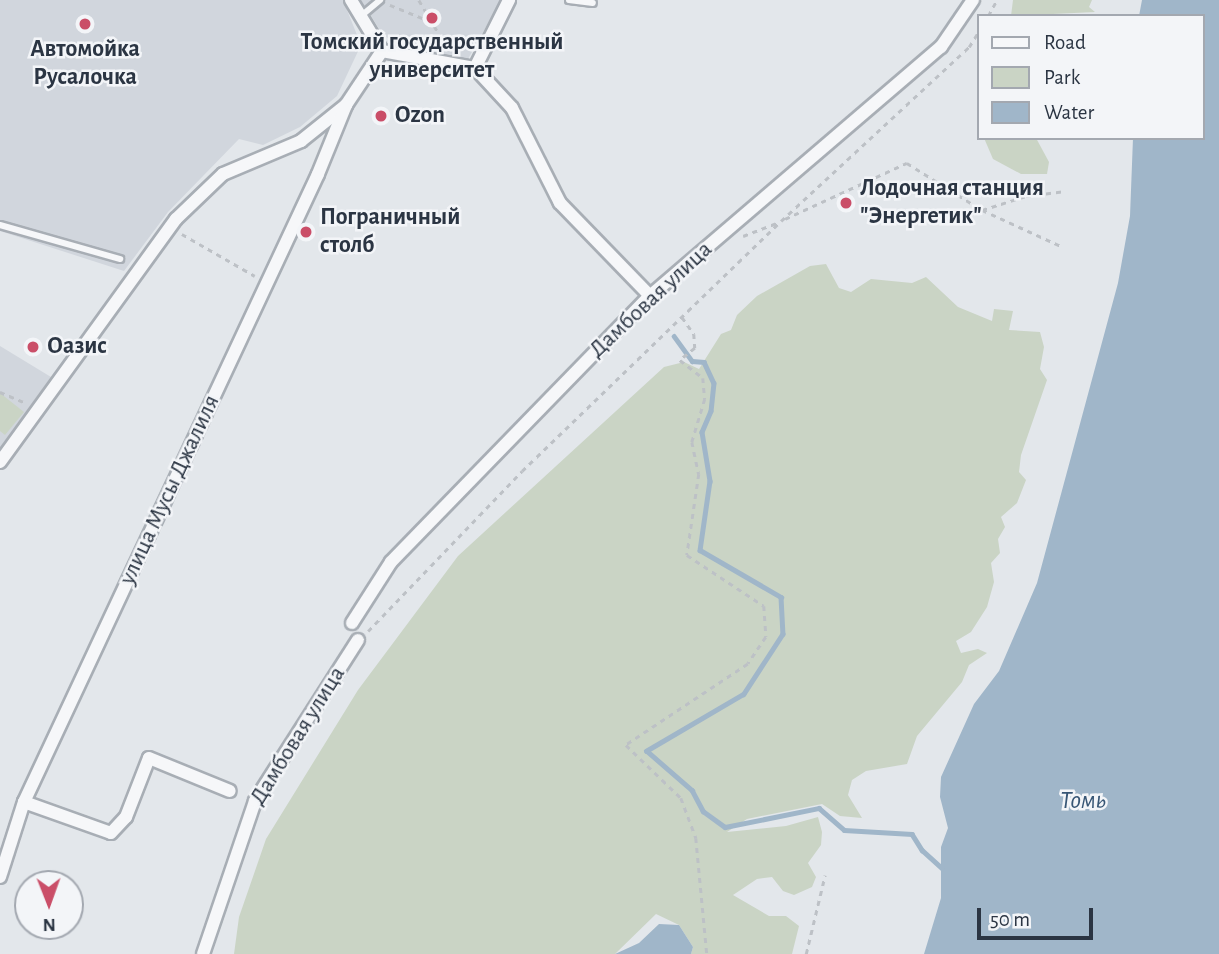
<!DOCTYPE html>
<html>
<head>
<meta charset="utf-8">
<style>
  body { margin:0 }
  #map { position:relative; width:1219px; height:954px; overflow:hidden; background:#e3e7eb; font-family:"Alegreya Sans",sans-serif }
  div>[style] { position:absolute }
  .built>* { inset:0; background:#d1d6dd }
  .green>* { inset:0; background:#cad4c5 }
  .water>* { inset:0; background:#a0b6c9 }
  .stream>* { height:4.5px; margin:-2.25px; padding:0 2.25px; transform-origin:2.25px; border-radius:2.25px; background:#a0b6c9 }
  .path>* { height:2.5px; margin-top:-1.25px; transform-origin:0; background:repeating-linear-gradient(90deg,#bdc1c6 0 5px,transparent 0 10px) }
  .roads { filter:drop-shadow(2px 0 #a8aeb5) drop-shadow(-2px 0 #a8aeb5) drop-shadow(0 2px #a8aeb5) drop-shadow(0 -2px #a8aeb5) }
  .service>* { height:6px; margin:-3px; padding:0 3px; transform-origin:3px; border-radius:3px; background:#f6f7f9 }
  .minor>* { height:12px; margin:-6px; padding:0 6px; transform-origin:6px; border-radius:6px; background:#f6f7f9 }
  .dots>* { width:19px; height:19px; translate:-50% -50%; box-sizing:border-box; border:4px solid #f3f5f8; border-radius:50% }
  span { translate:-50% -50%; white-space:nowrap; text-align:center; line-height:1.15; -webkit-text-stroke:5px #f3f5f8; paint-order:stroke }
  .poi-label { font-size:24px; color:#2b3543; font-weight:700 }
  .left { translate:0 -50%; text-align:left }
  .street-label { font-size:24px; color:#2b3543 }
  .water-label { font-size:26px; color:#375675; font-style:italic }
  .legend { position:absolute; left:977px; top:14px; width:228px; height:126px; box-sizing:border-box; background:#f3f5f8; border:2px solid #a3a8b0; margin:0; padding:9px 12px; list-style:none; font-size:21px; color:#2b3543 }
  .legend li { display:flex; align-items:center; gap:14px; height:35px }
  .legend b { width:35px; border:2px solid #a3a8b0 }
  .north { position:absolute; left:14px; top:870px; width:70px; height:70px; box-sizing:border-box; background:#f3f5f8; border:2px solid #a3a8b0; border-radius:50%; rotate:179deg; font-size:19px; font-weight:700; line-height:28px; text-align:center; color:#2b3543 }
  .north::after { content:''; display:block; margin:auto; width:24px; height:32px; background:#ca4e68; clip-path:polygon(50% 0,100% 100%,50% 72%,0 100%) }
  .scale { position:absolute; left:977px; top:908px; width:116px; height:32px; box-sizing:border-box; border:4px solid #2b3543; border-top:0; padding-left:9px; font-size:21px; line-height:24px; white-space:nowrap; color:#2b3543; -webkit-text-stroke:5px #f3f5f8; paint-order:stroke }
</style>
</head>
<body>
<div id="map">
  <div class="built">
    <div style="clip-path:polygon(0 0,343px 0,361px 45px,337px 96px,300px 127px,263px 145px,239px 139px,168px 212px,124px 271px,0 231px)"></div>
    <div style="clip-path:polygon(361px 0,501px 0,468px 59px,399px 45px,383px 35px)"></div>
    <div style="clip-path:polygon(0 346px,51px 377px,0 448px)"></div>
  </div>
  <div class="green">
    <div style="clip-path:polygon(1013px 0,1092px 0,1089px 7px,1095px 12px,1011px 16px)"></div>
    <div style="clip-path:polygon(984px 138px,1036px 138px,1049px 162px,1047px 174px,1021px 174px,993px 159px)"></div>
    <div style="clip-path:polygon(826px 264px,839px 288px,851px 292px,871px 279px,912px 283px,926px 277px,958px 307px,992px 321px,994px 309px,1013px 311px,1009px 330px,1040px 332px,1044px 347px,1040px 369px,1047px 380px,1021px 455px,1019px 472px,1026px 480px,1017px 503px,1001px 517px,1005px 527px,998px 539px,1000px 553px,991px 563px,994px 582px,987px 607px,971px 632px,956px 641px,961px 653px,978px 649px,987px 653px,969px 665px,962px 682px,917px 736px,907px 764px,866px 771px,852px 780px,848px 795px,862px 818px,840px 816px,822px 804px,747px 819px,727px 832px,786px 826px,818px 817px,822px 832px,821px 845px,808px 863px,816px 877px,812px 887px,794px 895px,783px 891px,772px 877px,757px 879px,733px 895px,769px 916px,786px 916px,799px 926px,792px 954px,691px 954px,693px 947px,679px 925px,656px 914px,615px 954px,234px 954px,239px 917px,266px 839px,358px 690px,458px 556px,664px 367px,684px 362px,699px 369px,721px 334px,731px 330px,737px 315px,757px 296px,810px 266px)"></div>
    <div style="clip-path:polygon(0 393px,24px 412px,5px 435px,0 431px)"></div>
  </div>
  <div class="water">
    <div style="clip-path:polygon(1142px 0,1219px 0,1219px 954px,924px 954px,941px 898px,941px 847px,948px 828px,940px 797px,941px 777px,974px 704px,999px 671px,1037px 583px,1118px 283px,1130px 216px,1133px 138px,1203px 138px,1203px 16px,1139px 16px)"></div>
    <div style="clip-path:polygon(659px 924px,679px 925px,693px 947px,691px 954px,615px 954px,639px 943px)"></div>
  </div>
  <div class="stream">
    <div style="left:674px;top:336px;width:31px;rotate:54deg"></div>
    <div style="left:692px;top:361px;width:12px;rotate:5deg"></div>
    <div style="left:704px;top:362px;width:23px;rotate:65deg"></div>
    <div style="left:714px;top:383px;width:28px;rotate:96deg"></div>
    <div style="left:711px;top:411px;width:23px;rotate:113deg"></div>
    <div style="left:702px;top:432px;width:50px;rotate:80.7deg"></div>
    <div style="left:710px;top:481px;width:70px;rotate:98.2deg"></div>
    <div style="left:700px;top:550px;width:94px;rotate:30.1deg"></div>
    <div style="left:781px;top:597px;width:37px;rotate:87deg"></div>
    <div style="left:783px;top:634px;width:72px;rotate:123deg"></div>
    <div style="left:744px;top:694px;width:113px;rotate:149.6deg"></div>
    <div style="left:647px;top:751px;width:60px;rotate:40.9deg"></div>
    <div style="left:692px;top:790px;width:24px;rotate:62deg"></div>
    <div style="left:703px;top:811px;width:27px;rotate:36deg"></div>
    <div style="left:725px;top:827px;width:96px;rotate:-11.4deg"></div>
    <div style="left:819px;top:808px;width:33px;rotate:41deg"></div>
    <div style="left:844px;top:830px;width:68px;rotate:3.4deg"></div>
    <div style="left:912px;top:834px;width:19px;rotate:58deg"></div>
    <div style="left:922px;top:850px;width:27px;rotate:42deg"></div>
  </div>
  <div class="path">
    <div style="left:419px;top:0;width:57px;rotate:59.4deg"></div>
    <div style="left:390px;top:5px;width:45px;rotate:22deg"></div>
    <div style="left:988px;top:16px;width:18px;rotate:-61deg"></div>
    <div style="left:982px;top:210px;width:46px;rotate:-17.7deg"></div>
    <div style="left:1026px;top:196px;width:40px;rotate:-7.1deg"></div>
    <div style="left:785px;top:219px;width:134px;rotate:-24.7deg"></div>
    <div style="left:907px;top:163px;width:89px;rotate:32.1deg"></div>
    <div style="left:982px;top:210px;width:87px;rotate:24.5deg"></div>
    <div style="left:182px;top:234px;width:84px;rotate:29.9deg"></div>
    <div style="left:743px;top:236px;width:39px;rotate:-21deg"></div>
    <div style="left:682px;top:317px;width:21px;rotate:55deg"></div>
    <div style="left:694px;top:334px;width:14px;rotate:86deg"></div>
    <div style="left:695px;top:348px;width:19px;rotate:141deg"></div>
    <div style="left:680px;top:360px;width:29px;rotate:38deg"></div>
    <div style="left:703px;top:378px;width:21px;rotate:85deg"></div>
    <div style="left:705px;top:399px;width:45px;rotate:106.8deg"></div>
    <div style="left:692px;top:442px;width:33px;rotate:78deg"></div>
    <div style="left:699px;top:474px;width:82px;rotate:98.4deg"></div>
    <div style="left:687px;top:555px;width:92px;rotate:33.5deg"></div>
    <div style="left:764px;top:606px;width:31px;rotate:86deg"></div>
    <div style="left:766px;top:637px;width:32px;rotate:124deg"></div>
    <div style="left:748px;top:664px;width:146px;rotate:146.4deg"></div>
    <div style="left:626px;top:745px;width:76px;rotate:43.9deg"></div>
    <div style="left:681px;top:798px;width:43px;rotate:69.4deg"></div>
    <div style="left:696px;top:838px;width:117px;rotate:84.6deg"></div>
    <div style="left:0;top:392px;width:28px;rotate:23deg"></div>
    <div style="left:368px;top:631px;width:222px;rotate:-46.1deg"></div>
    <div style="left:522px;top:471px;width:360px;rotate:-44deg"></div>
    <div style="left:781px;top:221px;width:256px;rotate:-42.8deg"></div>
    <div style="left:969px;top:47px;width:19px;rotate:-58deg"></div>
    <div style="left:806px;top:954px;width:81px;rotate:-76.5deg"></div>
  </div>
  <div class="roads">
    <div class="service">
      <div style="left:569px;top:0;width:24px;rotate:7deg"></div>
      <div style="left:361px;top:16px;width:25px;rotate:-40deg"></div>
      <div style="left:0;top:225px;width:125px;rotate:15.8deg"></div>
    </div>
    <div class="minor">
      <div style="left:351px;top:0;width:60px;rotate:58.7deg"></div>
      <div style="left:382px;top:51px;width:95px;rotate:10.4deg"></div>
      <div style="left:475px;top:68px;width:54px;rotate:47.2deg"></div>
      <div style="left:512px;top:108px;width:106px;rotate:63.2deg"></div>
      <div style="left:560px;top:203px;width:129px;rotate:45.9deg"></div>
      <div style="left:475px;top:68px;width:76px;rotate:-63.4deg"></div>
      <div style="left:0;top:462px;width:300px;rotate:-54.1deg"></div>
      <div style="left:176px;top:219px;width:65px;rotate:-43.8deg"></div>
      <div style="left:223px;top:174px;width:85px;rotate:-22.9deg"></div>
      <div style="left:301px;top:141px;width:58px;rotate:-38.7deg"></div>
      <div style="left:346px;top:105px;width:65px;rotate:-56.3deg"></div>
      <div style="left:352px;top:623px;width:72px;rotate:-57.4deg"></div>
      <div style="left:391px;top:562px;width:371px;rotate:-45.8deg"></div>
      <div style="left:650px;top:296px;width:383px;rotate:-40.6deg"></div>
      <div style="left:941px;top:47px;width:57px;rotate:-55.8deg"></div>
      <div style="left:24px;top:802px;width:92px;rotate:19.6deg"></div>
      <div style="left:111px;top:833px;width:22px;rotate:-47deg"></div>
      <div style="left:126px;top:817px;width:63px;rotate:-68.7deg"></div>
      <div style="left:149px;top:758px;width:87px;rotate:22.2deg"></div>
      <div style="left:0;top:877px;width:79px;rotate:-72.3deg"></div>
      <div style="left:24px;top:802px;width:693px;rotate:-64.91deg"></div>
      <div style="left:318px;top:174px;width:74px;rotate:-67.9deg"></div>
      <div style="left:203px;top:954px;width:162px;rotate:-71.2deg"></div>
      <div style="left:255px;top:801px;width:191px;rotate:-57.4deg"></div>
    </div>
  </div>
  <div class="dots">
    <div style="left:432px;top:18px;background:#ca4e68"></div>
    <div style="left:85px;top:24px;background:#ca4e68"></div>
    <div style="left:381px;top:116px;background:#ca4e68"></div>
    <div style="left:846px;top:203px;background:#ca4e68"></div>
    <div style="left:306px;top:232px;background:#ca4e68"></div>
    <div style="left:33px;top:347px;background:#ca4e68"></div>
  </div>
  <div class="poi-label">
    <span style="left:432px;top:57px">Томский государственный<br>университет</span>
    <span style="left:85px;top:64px">Автомойка<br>Русалочка</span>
    <span class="left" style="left:395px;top:116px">Ozon</span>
    <span class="left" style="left:860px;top:203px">Лодочная станция<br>"Энергетик"</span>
    <span class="left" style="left:320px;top:232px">Пограничный<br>столб</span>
    <span class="left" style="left:47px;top:347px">Оазис</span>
  </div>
  <div class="street-label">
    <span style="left:651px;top:300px;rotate:-43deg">Дамбовая улица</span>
    <span style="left:170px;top:490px;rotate:-65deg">улица Мусы Джалиля</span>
    <span style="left:298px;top:736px;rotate:-58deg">Дамбовая улица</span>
  </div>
  <div class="water-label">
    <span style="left:1083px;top:801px">Томь</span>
  </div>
  <ul class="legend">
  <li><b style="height:9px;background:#f6f7f9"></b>Road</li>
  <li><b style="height:19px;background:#cad4c5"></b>Park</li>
  <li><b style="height:19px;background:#a0b6c9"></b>Water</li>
  </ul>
  <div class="north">N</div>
  <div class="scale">50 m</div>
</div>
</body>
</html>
